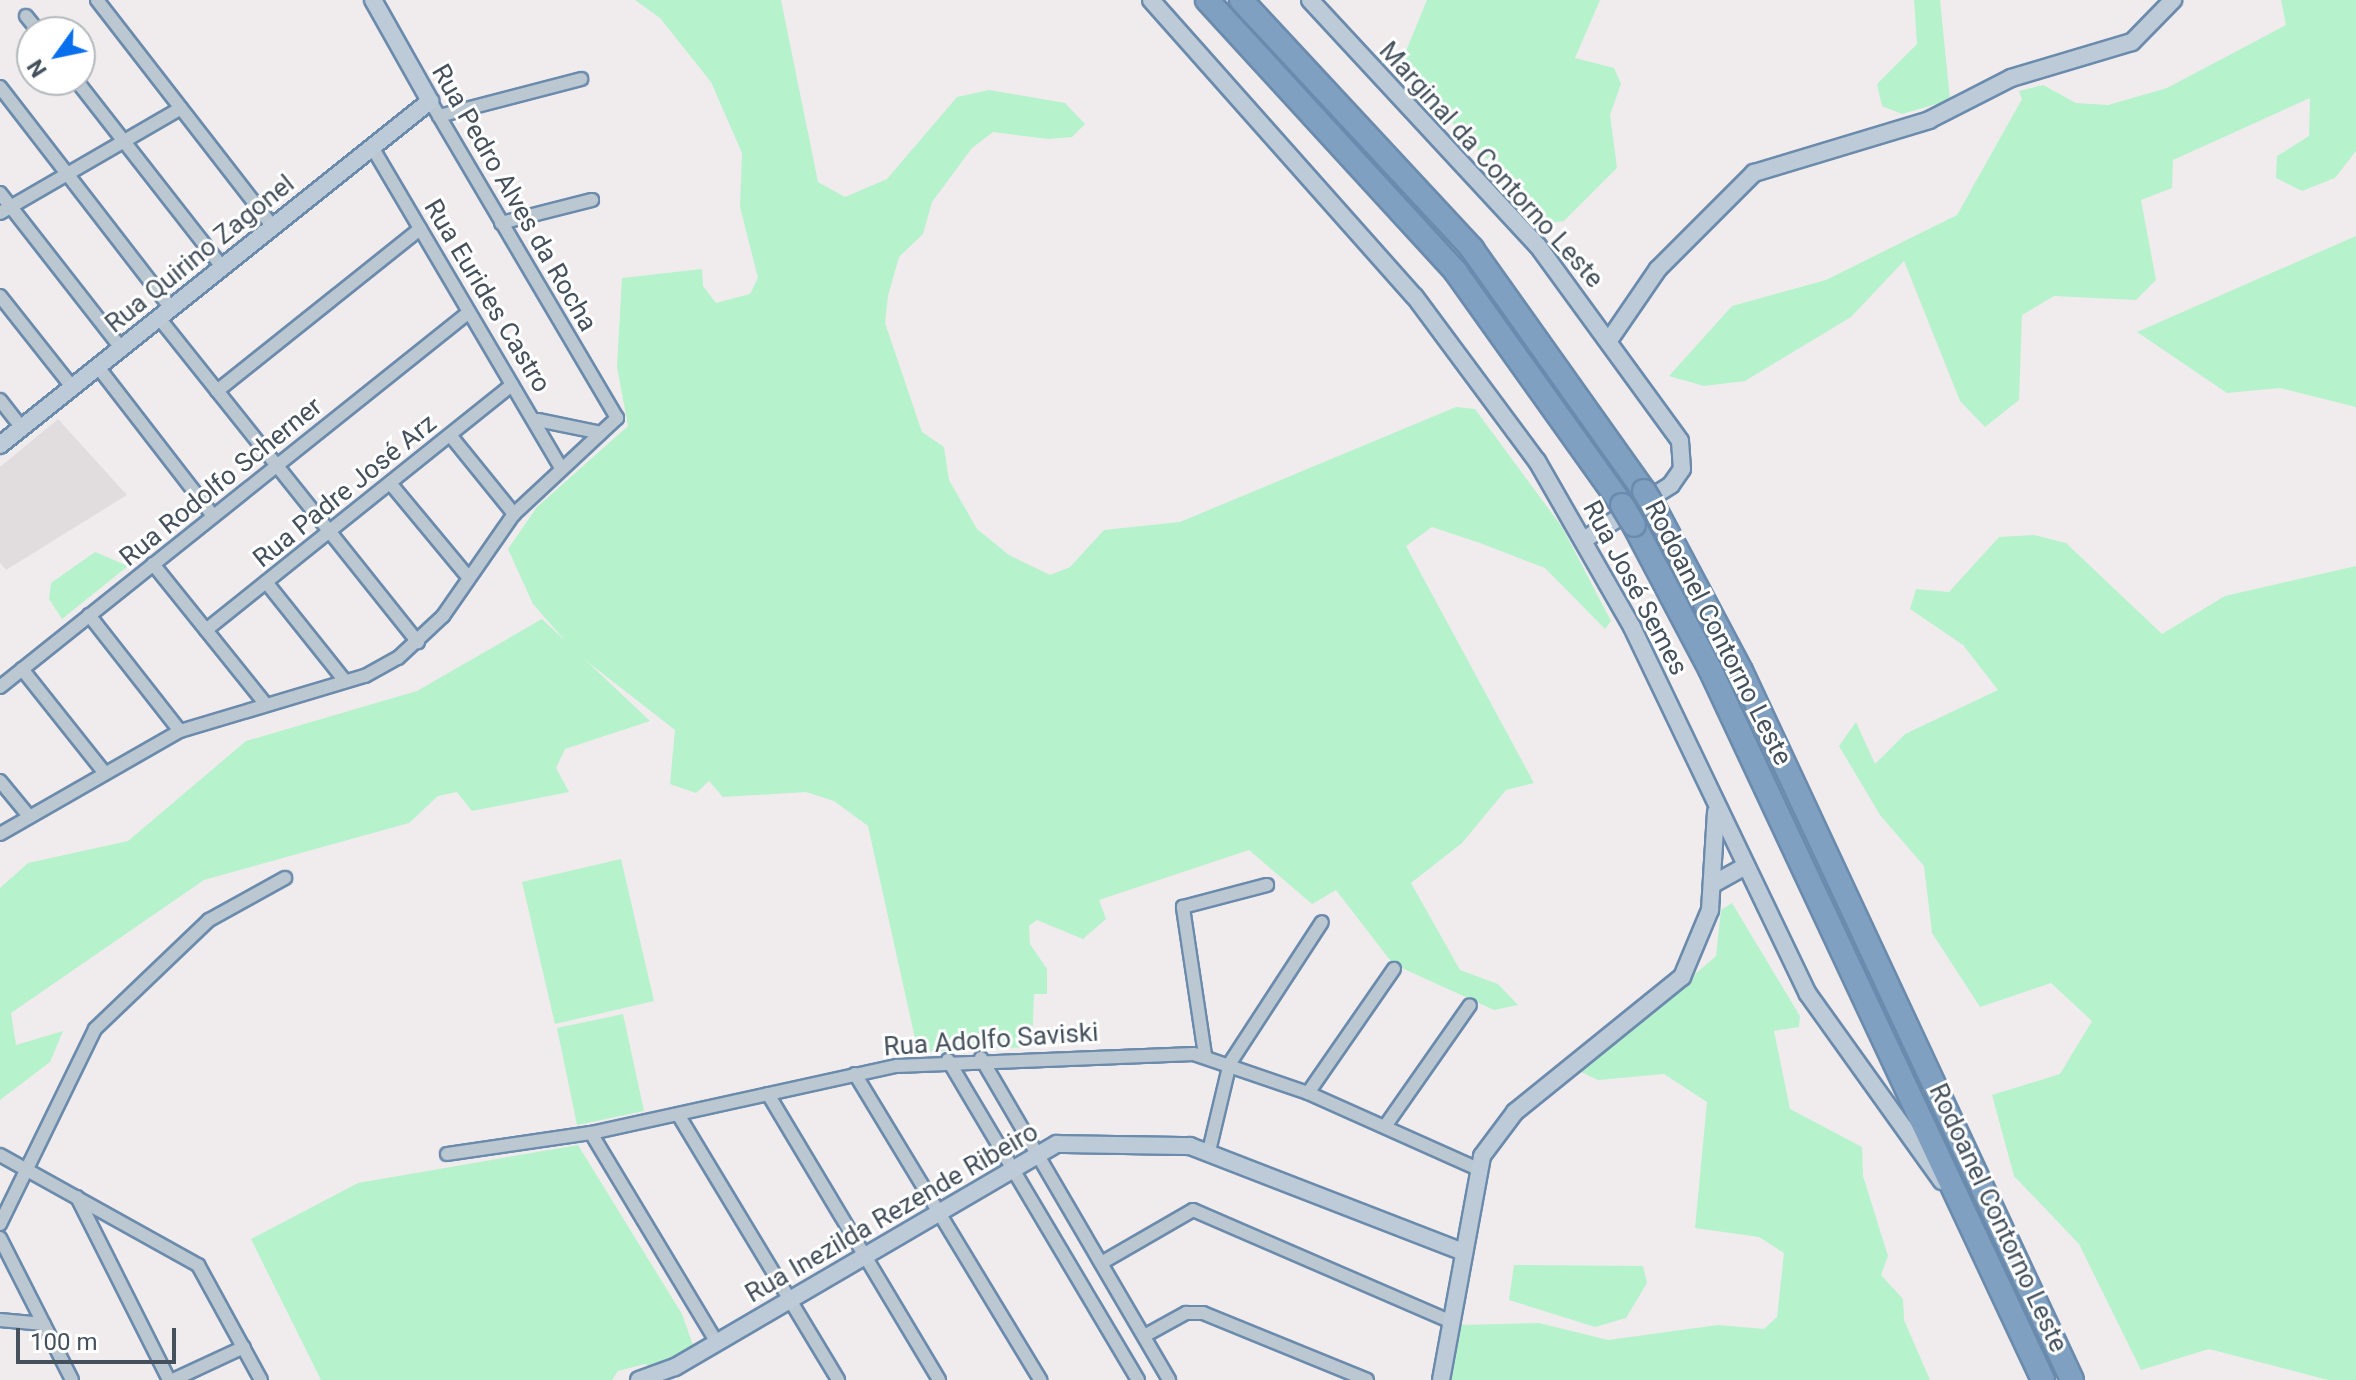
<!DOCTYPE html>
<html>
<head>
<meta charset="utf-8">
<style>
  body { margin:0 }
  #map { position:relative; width:2356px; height:1380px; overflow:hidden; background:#f0eced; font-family:Roboto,sans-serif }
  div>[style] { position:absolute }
  .education>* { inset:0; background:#e1dddf }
  .green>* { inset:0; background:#b6f2cc }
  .roads { filter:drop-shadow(2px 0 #6b8bad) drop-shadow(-2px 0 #6b8bad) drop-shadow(0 2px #6b8bad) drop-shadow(0 -2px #6b8bad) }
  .street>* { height:12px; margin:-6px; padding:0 6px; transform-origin:6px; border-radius:6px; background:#bcc8d1 }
  .secondary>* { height:16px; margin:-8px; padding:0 8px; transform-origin:8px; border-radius:8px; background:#bdcbd8 }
  .highway>* { height:22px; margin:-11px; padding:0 11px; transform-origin:11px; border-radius:11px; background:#80a0c1 }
  .bridges { filter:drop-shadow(2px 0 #6b8bad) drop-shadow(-2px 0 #6b8bad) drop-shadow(0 2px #6b8bad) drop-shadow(0 -2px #6b8bad) }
  .highway-bridge>* { height:22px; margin:-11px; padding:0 11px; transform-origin:11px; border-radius:11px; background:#80a0c1 }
  span { translate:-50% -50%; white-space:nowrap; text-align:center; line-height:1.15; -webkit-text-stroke:6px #fff; paint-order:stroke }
  .street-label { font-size:26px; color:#44515c }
  .north { position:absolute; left:16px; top:16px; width:80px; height:80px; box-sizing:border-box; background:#fff; border:2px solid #b4b9be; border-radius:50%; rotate:237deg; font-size:22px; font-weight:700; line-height:32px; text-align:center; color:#44515c }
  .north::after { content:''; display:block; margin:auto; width:28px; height:36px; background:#0970ed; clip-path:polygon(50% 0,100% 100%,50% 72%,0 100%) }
  .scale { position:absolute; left:16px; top:1328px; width:160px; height:36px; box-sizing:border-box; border:4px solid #44515c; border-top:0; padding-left:10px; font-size:24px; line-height:28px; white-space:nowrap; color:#44515c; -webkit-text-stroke:6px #fff; paint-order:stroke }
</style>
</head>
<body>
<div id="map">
  <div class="education">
    <div style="clip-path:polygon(58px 419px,127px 495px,6px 570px,0 563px,0 467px)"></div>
  </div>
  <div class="green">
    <div style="clip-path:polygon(635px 0,781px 0,818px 182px,845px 197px,887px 179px,957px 97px,989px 90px,1065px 103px,1085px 124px,1072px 137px,1048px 139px,993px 132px,972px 148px,932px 202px,923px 234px,899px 257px,888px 296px,885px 323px,922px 432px,944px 447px,949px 480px,977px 529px,1009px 555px,1050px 575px,1070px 567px,1104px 530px,1180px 522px,1456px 407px,1475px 409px,1562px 527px,1611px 621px,1605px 629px,1545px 568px,1480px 543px,1432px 527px,1406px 546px,1534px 783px,1506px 790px,1462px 843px,1411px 883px,1460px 970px,1498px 984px,1518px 1005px,1494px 1010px,1393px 964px,1336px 890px,1312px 904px,1249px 850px,1099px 900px,1106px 919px,1083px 939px,1037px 920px,1029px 926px,1030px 944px,1047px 969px,1047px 994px,1034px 994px,1032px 1047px,918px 1052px,868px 826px,834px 801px,806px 792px,723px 797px,709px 781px,696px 793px,670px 784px,675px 730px,575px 652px,533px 604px,508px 549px,537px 507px,628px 426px,617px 367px,622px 278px,702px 269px,703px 286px,716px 303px,750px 294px,758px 278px,740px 207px,742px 153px,711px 82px,660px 18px)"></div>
    <div style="clip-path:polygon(1427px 0,1600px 0,1575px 58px,1614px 68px,1621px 84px,1610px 115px,1617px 168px,1564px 221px,1549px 223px,1399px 68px)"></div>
    <div style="clip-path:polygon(1914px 0,1940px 0,1950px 100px,1902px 114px,1882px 106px,1877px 84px,1917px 44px)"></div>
    <div style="clip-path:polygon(2281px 0,2356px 0,2356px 151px,2335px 178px,2302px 191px,2276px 178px,2277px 156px,2309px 136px,2310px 98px,2173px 160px,2172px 188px,2141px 200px,2156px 280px,2136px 300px,2054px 296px,2022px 315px,2019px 400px,1985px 427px,1960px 401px,1904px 261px,1851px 317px,1745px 381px,1704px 386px,1669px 376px,1732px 306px,1826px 280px,1957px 215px,2022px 99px,2019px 91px,2043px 85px,2076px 103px,2108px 105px,2167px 88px,2286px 25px)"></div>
    <div style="clip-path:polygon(2356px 236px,2356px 407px,2280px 388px,2227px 393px,2137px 332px)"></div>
    <div style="clip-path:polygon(2034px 535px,2066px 543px,2162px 634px,2225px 596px,2356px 566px,2356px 1380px,2328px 1380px,2209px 1349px,2141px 1370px,2079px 1244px,2014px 1176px,1992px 1095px,2060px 1074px,2092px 1021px,2051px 983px,1980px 1007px,1932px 933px,1924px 866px,1880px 815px,1839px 746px,1856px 722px,1875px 764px,1905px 734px,1998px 690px,1963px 645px,1910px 609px,1916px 589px,1949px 592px,1999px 537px)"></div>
    <div style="clip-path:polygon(95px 552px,128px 566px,62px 619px,49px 599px,51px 583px)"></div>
    <div style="clip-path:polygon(542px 619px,650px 721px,565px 749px,556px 768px,569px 792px,472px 811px,457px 792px,438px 796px,409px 823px,204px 880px,11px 1013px,16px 1045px,63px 1031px,50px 1062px,0 1100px,0 888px,28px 863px,128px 841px,246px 741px,417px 691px)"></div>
    <div style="clip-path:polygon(621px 859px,654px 1001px,555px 1024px,522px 882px)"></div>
    <div style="clip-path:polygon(1732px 903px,1800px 1016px,1799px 1027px,1774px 1031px,1790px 1109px,1862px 1147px,1863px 1176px,1888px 1256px,1881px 1275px,1903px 1299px,1904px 1320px,1930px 1380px,1449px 1380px,1459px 1325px,1539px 1323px,1608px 1340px,1718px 1325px,1764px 1329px,1777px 1317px,1784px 1253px,1759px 1237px,1695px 1228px,1707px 1102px,1664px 1074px,1598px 1080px,1581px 1072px,1716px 956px,1721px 910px)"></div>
    <div style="clip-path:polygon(623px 1014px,644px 1111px,577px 1125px,557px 1028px)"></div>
    <div style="clip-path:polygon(578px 1145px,682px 1314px,695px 1351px,656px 1369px,645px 1364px,618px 1371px,612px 1380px,321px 1380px,251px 1239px,358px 1183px)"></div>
    <div style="clip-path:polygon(1514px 1265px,1643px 1266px,1647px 1283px,1626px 1318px,1595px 1327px,1509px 1300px)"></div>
  </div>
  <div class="roads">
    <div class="street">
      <div style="left:97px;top:0;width:287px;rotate:52.2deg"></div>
      <div style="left:26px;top:16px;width:21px;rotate:51deg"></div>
      <div style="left:76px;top:80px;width:237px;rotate:52deg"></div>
      <div style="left:0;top:87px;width:279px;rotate:52.3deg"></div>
      <div style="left:439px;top:116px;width:147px;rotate:-14.6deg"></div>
      <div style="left:372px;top:147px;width:374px;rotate:59.5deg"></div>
      <div style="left:0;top:193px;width:197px;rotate:52deg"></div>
      <div style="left:0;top:213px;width:209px;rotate:-30.1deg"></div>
      <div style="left:501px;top:223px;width:94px;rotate:-14.2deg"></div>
      <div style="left:0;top:296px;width:116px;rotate:51.6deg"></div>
      <div style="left:159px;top:318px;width:415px;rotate:51.4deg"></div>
      <div style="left:98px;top:367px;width:188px;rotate:52.3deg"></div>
      <div style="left:217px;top:391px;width:260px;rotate:-38.6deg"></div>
      <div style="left:0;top:400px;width:36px;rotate:52deg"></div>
      <div style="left:538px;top:420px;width:64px;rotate:11.7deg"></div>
      <div style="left:450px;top:435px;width:102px;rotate:51deg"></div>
      <div style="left:390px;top:483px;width:122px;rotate:50.3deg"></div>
      <div style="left:153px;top:564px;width:176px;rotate:51.2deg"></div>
      <div style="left:266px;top:582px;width:127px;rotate:51.4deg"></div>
      <div style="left:89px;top:615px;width:147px;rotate:51.9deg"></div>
      <div style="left:206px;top:630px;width:392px;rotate:-38.7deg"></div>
      <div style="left:22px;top:669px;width:130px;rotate:51.5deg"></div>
      <div style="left:0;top:687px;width:600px;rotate:-38.64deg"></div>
      <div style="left:0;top:781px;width:44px;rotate:50.5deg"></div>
      <div style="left:0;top:834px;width:207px;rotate:-29.8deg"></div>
      <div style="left:180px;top:731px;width:193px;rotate:-16.6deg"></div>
      <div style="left:365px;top:676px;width:38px;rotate:-29deg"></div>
      <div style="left:398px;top:658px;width:62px;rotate:-43deg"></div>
      <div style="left:443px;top:616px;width:124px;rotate:-55.2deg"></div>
      <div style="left:514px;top:514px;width:141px;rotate:-43deg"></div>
      <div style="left:617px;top:418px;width:368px;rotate:-120.5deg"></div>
      <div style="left:1205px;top:1055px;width:150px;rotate:-98.5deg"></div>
      <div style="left:1183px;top:907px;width:87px;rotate:-14.7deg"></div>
      <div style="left:981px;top:1058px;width:373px;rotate:59.7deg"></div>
      <div style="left:948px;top:1060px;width:372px;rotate:59.3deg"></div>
      <div style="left:855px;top:1074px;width:358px;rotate:58.8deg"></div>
      <div style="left:1308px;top:1093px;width:151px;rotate:-55.3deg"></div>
      <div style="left:768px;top:1094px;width:333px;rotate:59.1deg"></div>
      <div style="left:679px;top:1116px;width:308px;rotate:58.9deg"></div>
      <div style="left:1386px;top:1125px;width:146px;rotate:-55deg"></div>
      <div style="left:591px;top:1133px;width:245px;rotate:59deg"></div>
      <div style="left:1209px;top:1151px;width:90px;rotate:-76.6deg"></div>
      <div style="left:1230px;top:1063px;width:168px;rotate:-56.9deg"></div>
      <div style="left:447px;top:1154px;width:146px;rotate:-8.3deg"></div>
      <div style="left:591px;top:1133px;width:313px;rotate:-12.4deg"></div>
      <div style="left:897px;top:1066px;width:297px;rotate:-2.3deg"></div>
      <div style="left:1194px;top:1054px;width:120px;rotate:18.9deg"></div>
      <div style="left:1308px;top:1093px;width:184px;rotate:24.1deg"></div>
      <div style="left:0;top:1155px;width:227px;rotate:29.1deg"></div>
      <div style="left:198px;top:1265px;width:131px;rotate:61.3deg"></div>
      <div style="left:77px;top:1197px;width:205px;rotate:63.3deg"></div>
      <div style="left:0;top:1224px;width:217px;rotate:-64deg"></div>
      <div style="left:95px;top:1029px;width:158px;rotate:-43.7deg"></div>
      <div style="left:209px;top:920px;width:87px;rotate:-28.9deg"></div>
      <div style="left:0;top:1238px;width:159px;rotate:63.1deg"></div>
      <div style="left:1103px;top:1262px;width:104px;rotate:-30deg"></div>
      <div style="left:1193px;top:1210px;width:280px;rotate:23.4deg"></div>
      <div style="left:0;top:1320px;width:44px;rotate:5.2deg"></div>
      <div style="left:1146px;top:1335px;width:46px;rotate:-28.8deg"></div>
      <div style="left:1186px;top:1313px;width:17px"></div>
      <div style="left:1203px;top:1313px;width:177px;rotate:22.2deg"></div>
      <div style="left:173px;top:1380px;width:78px;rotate:-24.9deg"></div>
    </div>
    <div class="secondary">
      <div style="left:1151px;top:0;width:397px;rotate:48.4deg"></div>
      <div style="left:1415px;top:297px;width:204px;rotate:53.4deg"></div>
      <div style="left:1537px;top:461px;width:191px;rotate:60.2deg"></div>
      <div style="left:1632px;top:627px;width:407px;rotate:64.4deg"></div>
      <div style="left:1808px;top:994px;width:230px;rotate:54.4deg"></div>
      <div style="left:1310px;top:0;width:335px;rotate:47.2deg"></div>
      <div style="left:1538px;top:246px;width:241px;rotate:53.9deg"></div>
      <div style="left:1680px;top:441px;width:28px;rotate:86deg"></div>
      <div style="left:1682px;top:469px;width:19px;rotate:125deg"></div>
      <div style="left:1671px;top:485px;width:102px;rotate:147.9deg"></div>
      <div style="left:1610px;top:339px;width:85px;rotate:-55.6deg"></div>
      <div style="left:1658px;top:269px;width:136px;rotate:-45deg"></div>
      <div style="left:1754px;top:173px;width:183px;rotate:-16.8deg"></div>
      <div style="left:1929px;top:120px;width:92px;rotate:-27.1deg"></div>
      <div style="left:2011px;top:78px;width:126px;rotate:-16.6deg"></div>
      <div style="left:2132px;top:42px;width:59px;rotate:-45.7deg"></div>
      <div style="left:0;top:445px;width:551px;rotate:-38.66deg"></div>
      <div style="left:430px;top:101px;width:116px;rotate:-119.4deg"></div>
      <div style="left:1715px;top:883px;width:35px;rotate:-29deg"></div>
      <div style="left:639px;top:1380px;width:38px;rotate:-20deg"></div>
      <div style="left:675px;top:1367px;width:442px;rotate:-30.3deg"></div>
      <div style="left:1057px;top:1144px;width:133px;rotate:0.9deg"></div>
      <div style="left:1190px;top:1146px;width:291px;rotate:21.2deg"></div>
      <div style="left:1441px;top:1380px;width:228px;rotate:-79.6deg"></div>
      <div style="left:1482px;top:1156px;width:55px;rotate:-53.1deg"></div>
      <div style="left:1515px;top:1112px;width:215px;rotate:-39deg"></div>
      <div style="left:1682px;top:977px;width:73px;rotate:-67.3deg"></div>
      <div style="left:1710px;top:910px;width:98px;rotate:-86.5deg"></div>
    </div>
    <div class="highway">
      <div style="left:1207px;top:0;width:369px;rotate:47.5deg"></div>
      <div style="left:1456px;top:272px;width:286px;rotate:54.5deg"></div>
      <div style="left:1241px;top:0;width:340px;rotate:47.1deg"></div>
      <div style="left:1472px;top:249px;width:297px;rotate:54.6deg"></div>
      <div style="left:1656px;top:511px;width:181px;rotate:62deg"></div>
      <div style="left:1741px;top:671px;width:782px;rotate:64.97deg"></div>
      <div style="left:1634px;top:525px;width:163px;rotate:62.2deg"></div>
      <div style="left:1710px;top:669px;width:785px;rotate:64.9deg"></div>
    </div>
  </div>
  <div class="bridges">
    <div class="highway-bridge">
      <div style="left:1644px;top:491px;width:23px;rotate:59deg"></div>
      <div style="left:1622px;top:505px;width:23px;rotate:59deg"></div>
    </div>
  </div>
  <div class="street-label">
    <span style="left:1491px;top:165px;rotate:48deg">Marginal da Contorno Leste</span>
    <span style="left:514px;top:198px;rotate:60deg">Rua Pedro Alves da Rocha</span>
    <span style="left:200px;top:254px;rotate:-39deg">Rua Quirino Zagonel</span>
    <span style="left:487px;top:296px;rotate:59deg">Rua Eurides Castro</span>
    <span style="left:221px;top:482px;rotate:-39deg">Rua Rodolfo Scherner</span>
    <span style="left:345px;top:491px;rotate:-39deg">Rua Padre José Arz</span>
    <span style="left:1635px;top:588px;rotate:62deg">Rua José Semes</span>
    <span style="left:1718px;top:633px;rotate:63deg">Rodoanel Contorno Leste</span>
    <span style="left:991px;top:1040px;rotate:-4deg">Rua Adolfo Saviski</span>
    <span style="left:892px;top:1213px;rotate:-30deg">Rua Inezilda Rezende Ribeiro</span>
    <span style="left:1998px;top:1218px;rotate:65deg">Rodoanel Contorno Leste</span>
  </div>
  <div class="north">N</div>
  <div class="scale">100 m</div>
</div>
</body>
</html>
